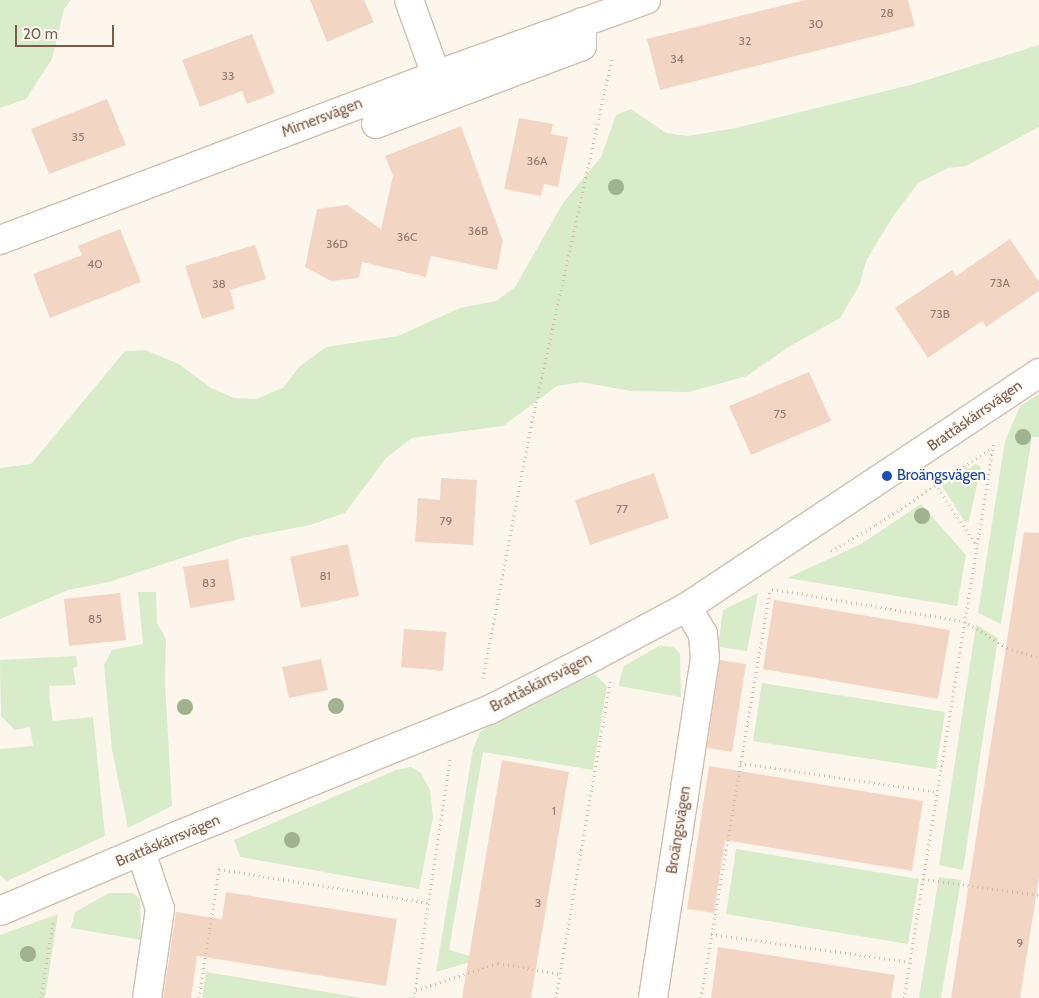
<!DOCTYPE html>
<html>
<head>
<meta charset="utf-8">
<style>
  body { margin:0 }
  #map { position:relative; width:1039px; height:998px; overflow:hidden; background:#fdf6ec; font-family:Cabin,sans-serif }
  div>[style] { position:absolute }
  .green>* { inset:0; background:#d8ecc9 }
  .building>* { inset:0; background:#f3d5c3 }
  .path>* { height:3px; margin-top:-1.5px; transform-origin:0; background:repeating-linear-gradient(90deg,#d9b8a5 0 1px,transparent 0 5px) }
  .roads { filter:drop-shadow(1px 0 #d1beb0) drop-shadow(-1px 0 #d1beb0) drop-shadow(0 1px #d1beb0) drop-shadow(0 -1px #d1beb0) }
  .minor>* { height:28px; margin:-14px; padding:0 14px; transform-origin:14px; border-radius:14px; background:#fff }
  .trees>* { width:16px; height:16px; margin:-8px; border-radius:50%; background:#a0b28e }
  .dots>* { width:14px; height:14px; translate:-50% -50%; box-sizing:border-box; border:2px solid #fffaf3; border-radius:50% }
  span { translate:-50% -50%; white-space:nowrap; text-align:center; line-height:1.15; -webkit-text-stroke:4px #fffaf3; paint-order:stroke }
  .number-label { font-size:12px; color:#987a6a }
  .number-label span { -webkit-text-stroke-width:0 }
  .street-label { font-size:15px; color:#7a5c4d }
  .transit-label { font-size:15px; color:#164399 }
  .left { translate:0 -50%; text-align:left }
  .scale { position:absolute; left:15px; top:25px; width:99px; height:22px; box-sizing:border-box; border:2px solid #7a5c4d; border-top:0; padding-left:6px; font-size:15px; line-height:18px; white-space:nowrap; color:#7a5c4d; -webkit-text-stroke:4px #fffaf3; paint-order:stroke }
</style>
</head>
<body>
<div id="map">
  <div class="green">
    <div style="clip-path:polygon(0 0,71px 0,64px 9px,52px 59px,26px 99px,0 108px)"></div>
    <div style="clip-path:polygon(1039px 45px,1039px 127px,966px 166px,948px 168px,918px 183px,894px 215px,867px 259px,859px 286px,840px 318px,787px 348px,747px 376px,689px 392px,631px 391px,581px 382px,557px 386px,503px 426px,412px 438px,386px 458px,345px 513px,310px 525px,242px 538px,109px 582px,68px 590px,0 619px,0 468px,31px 464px,125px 351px,145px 350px,179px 364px,211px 388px,234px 398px,256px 399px,283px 388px,299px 367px,326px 347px,398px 336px,460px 308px,496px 301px,515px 287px,563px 203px,601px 157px,616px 115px,631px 109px,666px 133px,688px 136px,736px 128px,914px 84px)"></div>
    <div style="clip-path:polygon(1039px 394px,1039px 437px,1032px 437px,1001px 624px,978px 613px,1005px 441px,1020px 406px)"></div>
    <div style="clip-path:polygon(976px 464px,981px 467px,969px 521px,965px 522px,942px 486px)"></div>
    <div style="clip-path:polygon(921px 504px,966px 555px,957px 606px,787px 578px,861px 544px)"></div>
    <div style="clip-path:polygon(138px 592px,156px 592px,157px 623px,166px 639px,165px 683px,172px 806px,128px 828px,112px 750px,104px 665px,112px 650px,143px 644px)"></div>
    <div style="clip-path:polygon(758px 593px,747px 651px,718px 647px,723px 610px)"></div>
    <div style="clip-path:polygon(976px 625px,998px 638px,963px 870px,939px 865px)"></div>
    <div style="clip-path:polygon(659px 646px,674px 647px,680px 654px,681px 697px,618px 686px,624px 666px)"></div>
    <div style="clip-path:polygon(76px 656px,78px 666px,73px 668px,76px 685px,49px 686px,50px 703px,53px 721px,93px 717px,105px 836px,7px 881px,0 875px,0 749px,33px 746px,30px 727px,15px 730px,1px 716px,0 660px)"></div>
    <div style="clip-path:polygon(595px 674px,607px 686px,593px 770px,483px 752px,449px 950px,481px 959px,436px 972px,473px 749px,480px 732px,500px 718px)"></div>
    <div style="clip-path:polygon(762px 683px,945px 712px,936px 769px,753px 741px)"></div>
    <div style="clip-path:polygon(411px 767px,421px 773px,430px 790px,433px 817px,419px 889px,240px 857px,234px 840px,396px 770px)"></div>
    <div style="clip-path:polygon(736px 849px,919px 879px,908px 944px,726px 914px)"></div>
    <div style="clip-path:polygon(939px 877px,961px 880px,941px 998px,919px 998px)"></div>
    <div style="clip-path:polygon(109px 893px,134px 893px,140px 899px,141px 940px,71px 928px,75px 912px)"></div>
    <div style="clip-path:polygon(58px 914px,45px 998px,0 998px,0 935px)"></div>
    <div style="clip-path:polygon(206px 972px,363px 998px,202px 998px)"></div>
  </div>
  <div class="building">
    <div style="clip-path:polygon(310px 0,364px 0,374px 22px,327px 42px)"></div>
    <div style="clip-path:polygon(805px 0,908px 0,915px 26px,660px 90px,647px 39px)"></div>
    <div style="clip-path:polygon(252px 34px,275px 93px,247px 104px,242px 91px,200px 107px,182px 60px)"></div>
    <div style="clip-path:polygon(107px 99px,126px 145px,49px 174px,31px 129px)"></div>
    <div style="clip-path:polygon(519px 118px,553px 124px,551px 134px,568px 137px,558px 187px,544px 184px,541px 196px,504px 189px)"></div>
    <div style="clip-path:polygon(461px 126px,503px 241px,497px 270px,431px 256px,426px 277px,362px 262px,359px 278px,331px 281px,305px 267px,317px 209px,347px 205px,381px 229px,393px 176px,385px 156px)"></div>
    <div style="clip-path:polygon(120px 229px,141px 282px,50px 318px,33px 274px,82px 255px,78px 246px)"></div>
    <div style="clip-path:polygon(1010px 239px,1039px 282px,1039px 291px,986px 327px,982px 321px,928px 358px,895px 308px,952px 270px,956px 276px)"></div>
    <div style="clip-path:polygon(255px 245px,266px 279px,230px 290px,235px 309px,202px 319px,185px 266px)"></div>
    <div style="clip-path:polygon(809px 372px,831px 421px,751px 455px,729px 406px)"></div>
    <div style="clip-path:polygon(654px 473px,669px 518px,590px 545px,575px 500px)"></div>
    <div style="clip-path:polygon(441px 478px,477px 480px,473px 545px,415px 542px,418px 498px,440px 500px)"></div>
    <div style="clip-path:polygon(1024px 532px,1039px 533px,1039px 878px,1020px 998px,951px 998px)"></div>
    <div style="clip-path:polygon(348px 544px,359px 596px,301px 608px,290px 557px)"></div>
    <div style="clip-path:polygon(228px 559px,235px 600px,190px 608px,183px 567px)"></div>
    <div style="clip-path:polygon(120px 593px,126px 640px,69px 646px,64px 599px)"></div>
    <div style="clip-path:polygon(774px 600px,950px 630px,938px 699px,763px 669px)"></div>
    <div style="clip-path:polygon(404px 629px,446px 632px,443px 671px,401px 667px)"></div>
    <div style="clip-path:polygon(321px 659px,328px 690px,289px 698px,282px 667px)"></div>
    <div style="clip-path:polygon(720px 660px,746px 664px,732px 752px,707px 748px)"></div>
    <div style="clip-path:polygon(502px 760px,569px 772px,531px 998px,462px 998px)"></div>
    <div style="clip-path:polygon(709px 766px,923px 801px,912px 871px,725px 840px,714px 913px,687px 909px)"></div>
    <div style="clip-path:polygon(226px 892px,397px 919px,386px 986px,197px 956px,191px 998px,163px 998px,176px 912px,222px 919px)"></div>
    <div style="clip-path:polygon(718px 947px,895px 975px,891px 998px,711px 998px)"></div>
  </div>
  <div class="path">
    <div style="left:935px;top:484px;width:74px;rotate:55.5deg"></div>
    <div style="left:831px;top:551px;width:52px;rotate:-30deg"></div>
    <div style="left:876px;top:525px;width:139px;rotate:-33.6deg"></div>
    <div style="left:772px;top:589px;width:195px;rotate:9.5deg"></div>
    <div style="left:964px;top:621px;width:51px;rotate:32.1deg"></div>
    <div style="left:1007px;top:648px;width:34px;rotate:17deg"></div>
    <div style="left:483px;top:678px;width:261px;rotate:-79.2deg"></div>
    <div style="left:532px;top:422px;width:374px;rotate:-77.6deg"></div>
    <div style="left:740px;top:763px;width:200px;rotate:8.3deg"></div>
    <div style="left:923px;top:879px;width:117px;rotate:7.9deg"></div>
    <div style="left:711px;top:934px;width:200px;rotate:8deg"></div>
    <div style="left:416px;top:990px;width:86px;rotate:-18.2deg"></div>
    <div style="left:498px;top:963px;width:63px;rotate:10.1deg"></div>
    <div style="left:41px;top:998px;width:77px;rotate:-81deg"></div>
    <div style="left:199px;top:998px;width:131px;rotate:-81.2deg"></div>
    <div style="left:219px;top:869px;width:213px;rotate:9.2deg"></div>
    <div style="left:414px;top:998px;width:242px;rotate:-81.4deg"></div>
    <div style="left:556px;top:998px;width:322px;rotate:-80.3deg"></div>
    <div style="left:701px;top:998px;width:415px;rotate:-80.4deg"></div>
    <div style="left:904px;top:998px;width:564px;rotate:-80.82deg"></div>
  </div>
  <div class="roads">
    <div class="minor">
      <div style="left:409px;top:0;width:80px;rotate:70.2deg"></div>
      <div style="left:376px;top:124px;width:220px;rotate:-20.7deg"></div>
      <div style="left:582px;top:46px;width:24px;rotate:-90deg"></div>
      <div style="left:0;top:240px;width:466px;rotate:-20.7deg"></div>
      <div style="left:436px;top:75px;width:223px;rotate:-19.7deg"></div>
      <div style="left:141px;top:852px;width:60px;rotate:71.6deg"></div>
      <div style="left:160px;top:909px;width:90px;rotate:98.3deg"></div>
      <div style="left:0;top:911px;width:194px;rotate:-23deg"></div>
      <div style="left:179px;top:835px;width:334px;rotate:-22deg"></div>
      <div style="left:489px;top:710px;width:119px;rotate:-27deg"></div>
      <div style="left:595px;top:656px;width:104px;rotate:-28deg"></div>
      <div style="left:687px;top:607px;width:423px;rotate:-33.6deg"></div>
      <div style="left:653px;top:998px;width:344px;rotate:-81.3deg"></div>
      <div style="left:705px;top:658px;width:24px;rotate:-95deg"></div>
      <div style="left:703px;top:634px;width:31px;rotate:-121deg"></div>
    </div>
  </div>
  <div class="trees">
    <div style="left:616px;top:187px"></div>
    <div style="left:1023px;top:437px"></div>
    <div style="left:922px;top:516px"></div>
    <div style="left:336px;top:706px"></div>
    <div style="left:185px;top:707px"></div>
    <div style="left:292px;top:840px"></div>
    <div style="left:28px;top:954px"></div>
  </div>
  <div class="dots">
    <div style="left:887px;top:476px;background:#1a4fb4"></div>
  </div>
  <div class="number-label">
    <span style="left:887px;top:13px">28</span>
    <span style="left:816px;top:24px">30</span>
    <span style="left:745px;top:41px">32</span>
    <span style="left:677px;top:59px">34</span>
    <span style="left:228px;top:76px">33</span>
    <span style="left:78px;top:137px">35</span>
    <span style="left:537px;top:161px">36A</span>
    <span style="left:478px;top:231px">36B</span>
    <span style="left:407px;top:237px">36C</span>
    <span style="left:337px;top:244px">36D</span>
    <span style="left:95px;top:264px">40</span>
    <span style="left:1000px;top:283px">73A</span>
    <span style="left:219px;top:284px">38</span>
    <span style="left:940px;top:314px">73B</span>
    <span style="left:780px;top:414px">75</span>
    <span style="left:622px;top:509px">77</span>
    <span style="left:446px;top:521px">79</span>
    <span style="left:325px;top:576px">81</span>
    <span style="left:209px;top:583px">83</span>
    <span style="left:95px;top:619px">85</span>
    <span style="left:554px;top:811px">1</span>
    <span style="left:538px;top:903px">3</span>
    <span style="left:1020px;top:943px">9</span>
  </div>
  <div class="street-label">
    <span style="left:322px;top:118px;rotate:-21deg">Mimersvägen</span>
    <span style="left:975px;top:416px;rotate:-35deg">Brattåskärrsvägen</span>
    <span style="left:541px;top:683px;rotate:-27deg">Brattåskärrsvägen</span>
    <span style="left:679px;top:830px;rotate:-81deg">Broängsvägen</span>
    <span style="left:168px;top:841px;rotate:-23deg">Brattåskärrsvägen</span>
  </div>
  <div class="transit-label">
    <span class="left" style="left:897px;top:476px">Broängsvägen</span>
  </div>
  <div class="scale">20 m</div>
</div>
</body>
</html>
